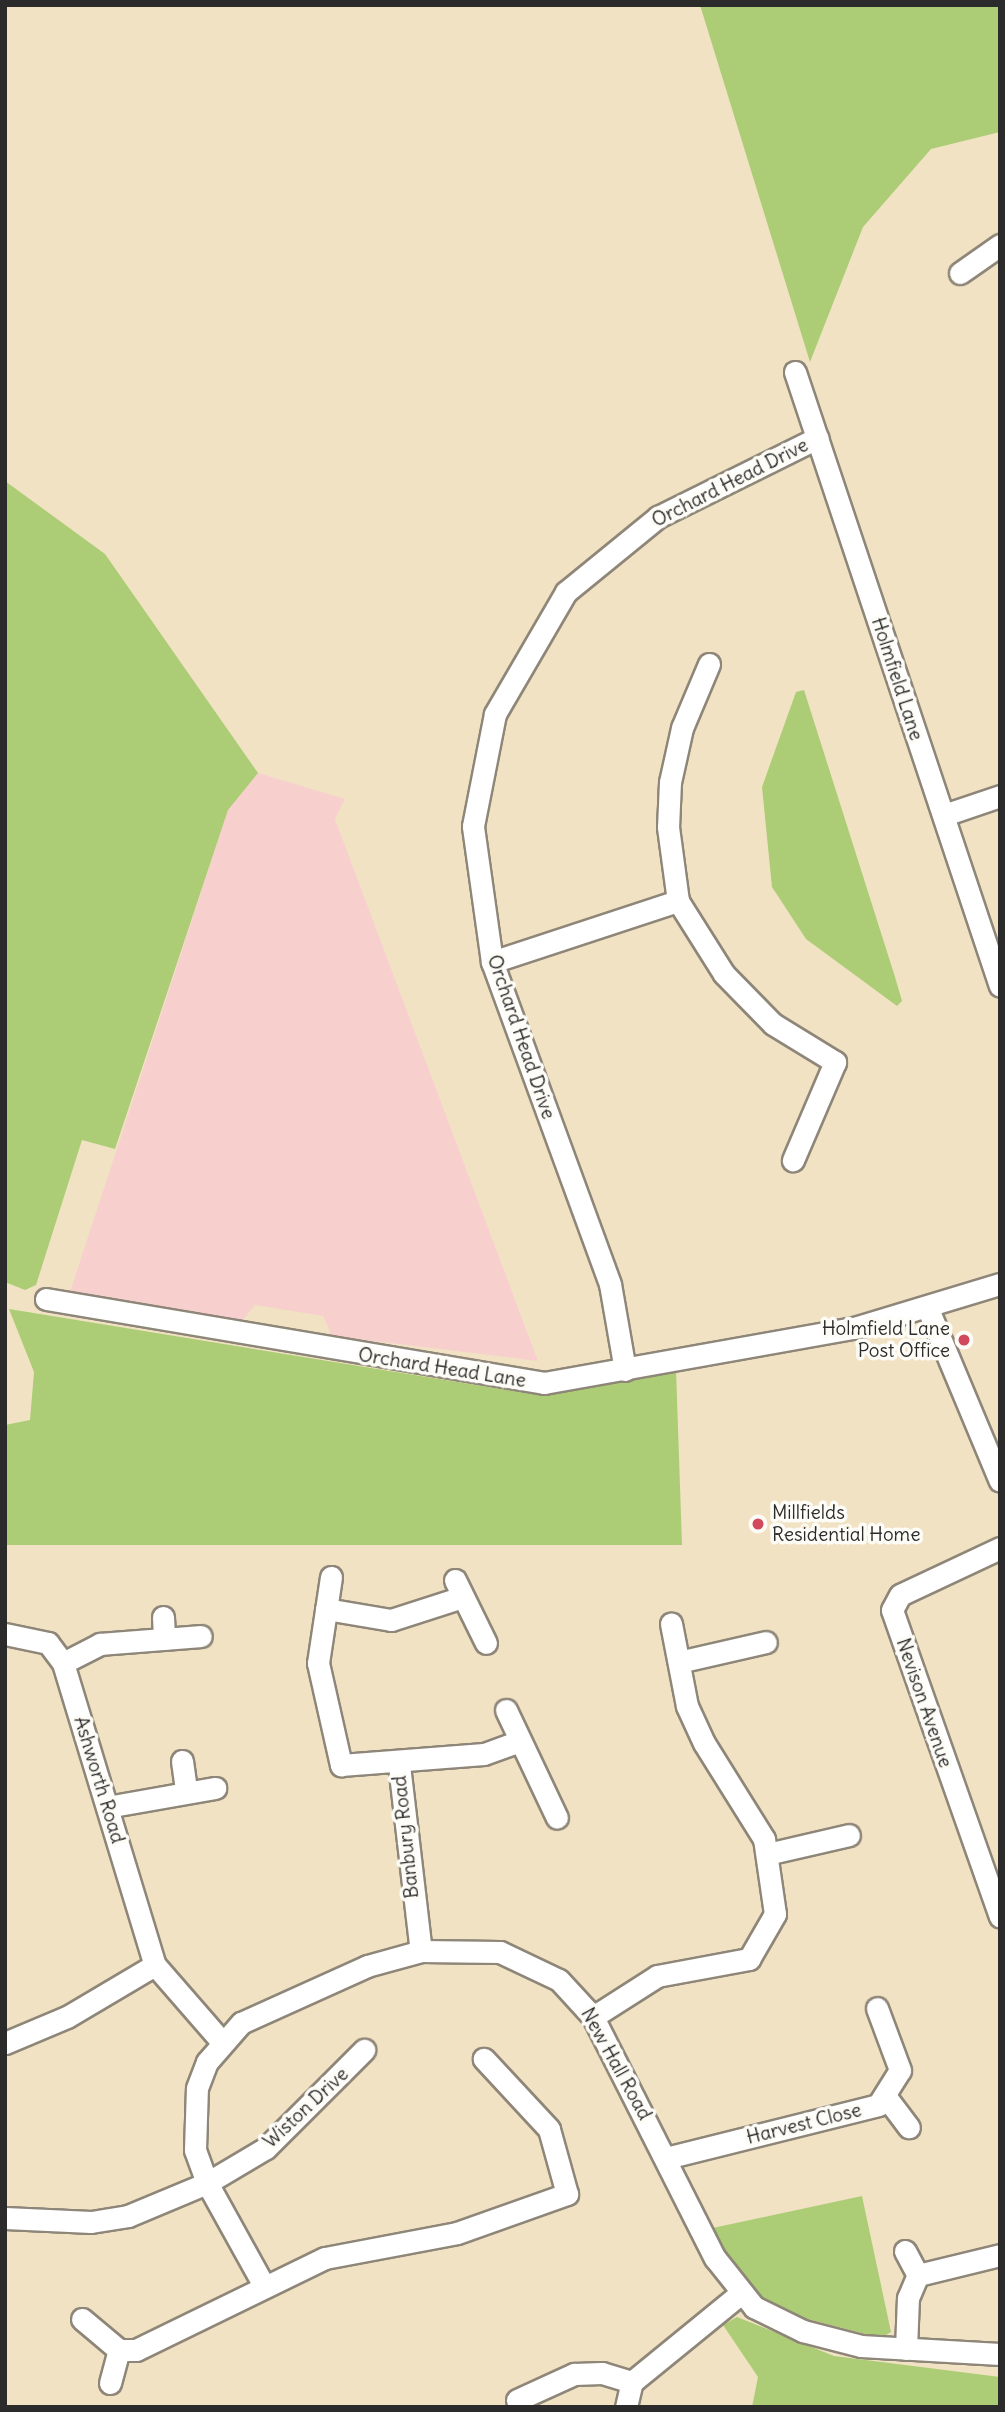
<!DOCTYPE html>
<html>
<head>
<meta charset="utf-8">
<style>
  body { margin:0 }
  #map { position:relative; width:1005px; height:2412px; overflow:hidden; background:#f1e2c4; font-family:Delius,sans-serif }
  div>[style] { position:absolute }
  .built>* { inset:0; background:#f7d0ce }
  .green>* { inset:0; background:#accd75 }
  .roads { filter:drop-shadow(2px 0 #8e8678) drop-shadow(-2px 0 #8e8678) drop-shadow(0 2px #8e8678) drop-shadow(0 -2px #8e8678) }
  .minor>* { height:21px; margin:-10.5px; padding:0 10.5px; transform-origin:10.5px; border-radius:10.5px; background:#fff }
  .dots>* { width:19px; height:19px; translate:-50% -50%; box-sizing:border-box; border:4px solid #fdfcf7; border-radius:50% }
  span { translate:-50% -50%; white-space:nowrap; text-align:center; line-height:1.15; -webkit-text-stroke:7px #fdfcf7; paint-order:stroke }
  .street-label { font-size:19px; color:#2b2b2b }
  .poi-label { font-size:19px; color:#2b2b2b }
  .right { translate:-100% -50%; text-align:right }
  .left { translate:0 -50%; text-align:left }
  .frame { position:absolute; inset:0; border:7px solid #2b2b2b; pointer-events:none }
</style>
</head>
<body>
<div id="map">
  <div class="built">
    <div style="clip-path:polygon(258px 773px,345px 799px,335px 819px,538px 1361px,332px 1336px,323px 1316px,255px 1305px,242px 1321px,70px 1292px,228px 810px)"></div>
  </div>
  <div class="green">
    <div style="clip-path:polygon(700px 5px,1000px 5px,1000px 132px,931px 149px,863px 227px,810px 362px)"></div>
    <div style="clip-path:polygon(5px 481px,105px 554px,258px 773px,228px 810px,115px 1149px,82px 1140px,36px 1285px,25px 1290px,5px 1282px)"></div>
    <div style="clip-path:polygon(804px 690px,895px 977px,902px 1001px,897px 1006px,806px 939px,772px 887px,762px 787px,796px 692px)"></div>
    <div style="clip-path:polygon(9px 1309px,531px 1394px,676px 1369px,682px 1545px,5px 1545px,5px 1425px,30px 1420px,34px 1372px)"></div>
    <div style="clip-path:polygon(862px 2196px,891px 2332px,881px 2338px,776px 2311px,745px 2288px,708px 2229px)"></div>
    <div style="clip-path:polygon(737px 2317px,834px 2356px,1000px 2377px,1000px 2407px,752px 2407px,758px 2377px,723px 2325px)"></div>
  </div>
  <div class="roads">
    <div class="minor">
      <div style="left:960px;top:273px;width:49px;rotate:-35deg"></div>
      <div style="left:795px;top:372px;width:647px;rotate:71.54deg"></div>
      <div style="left:709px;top:664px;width:69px;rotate:112.9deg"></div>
      <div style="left:682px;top:728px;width:55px;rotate:102.5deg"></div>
      <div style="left:670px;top:782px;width:45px;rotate:92.5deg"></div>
      <div style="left:668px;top:827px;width:75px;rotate:82.3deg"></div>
      <div style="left:678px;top:901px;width:86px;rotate:57.8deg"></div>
      <div style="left:724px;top:974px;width:70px;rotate:45.6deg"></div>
      <div style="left:773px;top:1024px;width:73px;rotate:31.5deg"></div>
      <div style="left:835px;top:1062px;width:107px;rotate:113.2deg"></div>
      <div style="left:944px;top:815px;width:59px;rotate:-18.7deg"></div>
      <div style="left:492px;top:962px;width:196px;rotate:-18.2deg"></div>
      <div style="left:46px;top:1299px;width:505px;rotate:9.57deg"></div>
      <div style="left:544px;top:1383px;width:315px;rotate:-10.1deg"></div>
      <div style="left:854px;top:1328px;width:152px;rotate:-16.8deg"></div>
      <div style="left:928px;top:1309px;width:186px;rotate:67.3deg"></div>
      <div style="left:625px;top:1370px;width:87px;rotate:-99.9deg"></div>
      <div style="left:610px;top:1284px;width:343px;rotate:-110.1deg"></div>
      <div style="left:492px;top:962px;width:137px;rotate:-98deg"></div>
      <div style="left:473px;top:826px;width:114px;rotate:-78.9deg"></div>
      <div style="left:495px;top:714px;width:141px;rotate:-59.8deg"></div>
      <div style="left:566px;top:592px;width:119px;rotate:-39.2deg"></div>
      <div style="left:658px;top:517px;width:178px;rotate:-26.4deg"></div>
      <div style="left:1000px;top:1548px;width:110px;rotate:154.8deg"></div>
      <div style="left:900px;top:1595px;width:17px;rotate:118deg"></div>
      <div style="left:892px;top:1610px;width:325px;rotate:70.6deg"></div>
      <div style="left:331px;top:1577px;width:87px;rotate:98.6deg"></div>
      <div style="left:318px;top:1663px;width:105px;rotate:77.3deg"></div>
      <div style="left:341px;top:1765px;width:143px;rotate:-4.4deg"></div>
      <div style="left:484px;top:1754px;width:37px;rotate:-20deg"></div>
      <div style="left:455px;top:1580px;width:70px;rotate:63.8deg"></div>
      <div style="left:326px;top:1609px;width:66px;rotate:9.6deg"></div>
      <div style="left:391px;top:1620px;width:71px;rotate:-17.9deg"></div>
      <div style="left:163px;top:1617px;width:22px;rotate:87deg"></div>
      <div style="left:5px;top:1634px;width:44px;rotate:11.8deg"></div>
      <div style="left:48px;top:1643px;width:25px;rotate:53deg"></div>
      <div style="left:63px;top:1663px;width:316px;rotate:73.1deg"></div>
      <div style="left:155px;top:1965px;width:102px;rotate:49deg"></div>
      <div style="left:679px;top:1662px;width:89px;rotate:-12.9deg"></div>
      <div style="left:63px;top:1663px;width:42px;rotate:-27.2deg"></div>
      <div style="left:100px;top:1644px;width:101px;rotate:-4.5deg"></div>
      <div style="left:506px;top:1710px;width:119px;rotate:64.7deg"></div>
      <div style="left:182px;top:1761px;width:30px;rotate:82deg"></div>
      <div style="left:399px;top:1765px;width:187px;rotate:83.3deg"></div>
      <div style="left:107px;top:1807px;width:110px;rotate:-10deg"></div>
      <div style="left:767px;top:1854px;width:84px;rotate:-13deg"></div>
      <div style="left:593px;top:2017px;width:76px;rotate:-32.6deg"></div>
      <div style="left:657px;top:1976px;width:94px;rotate:-10.5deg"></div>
      <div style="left:749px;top:1959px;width:52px;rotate:-60deg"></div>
      <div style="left:775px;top:1914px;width:76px;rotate:-98.3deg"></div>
      <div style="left:764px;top:1839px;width:113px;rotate:-122deg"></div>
      <div style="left:704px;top:1743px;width:41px;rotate:-114.7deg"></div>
      <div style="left:687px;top:1706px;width:84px;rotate:-101deg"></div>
      <div style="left:5px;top:2043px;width:67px;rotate:-22.8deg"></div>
      <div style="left:67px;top:2017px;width:102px;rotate:-30.6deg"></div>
      <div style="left:886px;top:2097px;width:38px;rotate:53deg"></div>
      <div style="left:666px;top:2158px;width:219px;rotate:-14deg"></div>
      <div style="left:878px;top:2105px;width:41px;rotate:-57.8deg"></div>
      <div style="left:900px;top:2070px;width:66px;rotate:-110.4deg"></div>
      <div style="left:5px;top:2218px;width:86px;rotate:2.7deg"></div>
      <div style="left:91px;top:2222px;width:37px;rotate:-9deg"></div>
      <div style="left:128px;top:2216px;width:86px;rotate:-22.7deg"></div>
      <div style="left:207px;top:2183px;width:35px;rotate:-110deg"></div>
      <div style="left:195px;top:2150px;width:62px;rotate:-88.2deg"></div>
      <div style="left:197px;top:2088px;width:28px;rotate:-69deg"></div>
      <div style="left:207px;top:2062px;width:52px;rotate:-48.9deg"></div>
      <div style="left:241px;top:2023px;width:138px;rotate:-24.3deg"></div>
      <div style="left:367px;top:1966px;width:56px;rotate:-15.5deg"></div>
      <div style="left:421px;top:1951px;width:79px;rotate:0.7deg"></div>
      <div style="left:500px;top:1952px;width:65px;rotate:25.4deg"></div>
      <div style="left:559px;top:1980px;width:50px;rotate:47.4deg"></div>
      <div style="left:593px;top:2017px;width:270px;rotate:63.2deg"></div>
      <div style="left:715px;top:2258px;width:63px;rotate:51.5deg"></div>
      <div style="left:754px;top:2307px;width:55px;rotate:26.1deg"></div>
      <div style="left:803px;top:2331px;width:60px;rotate:14.5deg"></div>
      <div style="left:861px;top:2346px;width:139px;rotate:3.3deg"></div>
      <div style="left:905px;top:2251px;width:27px;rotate:62deg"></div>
      <div style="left:263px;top:2284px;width:115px;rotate:-119deg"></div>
      <div style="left:207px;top:2183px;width:69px;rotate:-30.7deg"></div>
      <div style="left:266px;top:2148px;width:139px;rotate:-45deg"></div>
      <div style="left:82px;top:2319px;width:48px;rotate:40deg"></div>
      <div style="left:119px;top:2350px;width:17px"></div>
      <div style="left:136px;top:2350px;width:210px;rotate:-26deg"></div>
      <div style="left:325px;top:2258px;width:134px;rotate:-10.7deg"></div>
      <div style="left:457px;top:2233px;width:117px;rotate:-19.5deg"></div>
      <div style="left:567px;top:2194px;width:67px;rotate:-105.5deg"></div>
      <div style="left:549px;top:2129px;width:96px;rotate:-132.9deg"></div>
      <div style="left:906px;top:2349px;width:51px;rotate:-87.8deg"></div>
      <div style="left:908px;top:2298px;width:25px;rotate:-67deg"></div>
      <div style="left:918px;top:2275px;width:84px;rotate:-13.7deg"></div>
      <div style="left:110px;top:2383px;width:34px;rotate:-75deg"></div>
      <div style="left:517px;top:2400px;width:63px;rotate:-24.5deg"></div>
      <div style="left:574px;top:2374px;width:28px;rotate:-2deg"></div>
      <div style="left:602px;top:2373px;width:31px;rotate:17deg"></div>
      <div style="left:626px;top:2407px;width:26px;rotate:-77deg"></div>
      <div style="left:632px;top:2382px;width:139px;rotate:-39.2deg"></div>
    </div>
  </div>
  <div class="dots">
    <div style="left:964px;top:1340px;background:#d1495b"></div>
    <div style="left:758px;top:1524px;background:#d1495b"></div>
  </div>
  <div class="street-label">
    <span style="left:730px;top:483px;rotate:-27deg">Orchard Head Drive</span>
    <span style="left:897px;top:679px;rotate:72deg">Holmfield Lane</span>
    <span style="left:521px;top:1037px;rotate:71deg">Orchard Head Drive</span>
    <span style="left:442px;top:1368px;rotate:9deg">Orchard Head Lane</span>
    <span style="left:924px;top:1703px;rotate:71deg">Nevison Avenue</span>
    <span style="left:99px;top:1780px;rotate:73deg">Ashworth Road</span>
    <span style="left:406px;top:1837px;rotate:-96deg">Banbury Road</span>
    <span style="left:616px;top:2064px;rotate:61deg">New Hall Road</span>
    <span style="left:306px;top:2108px;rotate:-43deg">Wiston Drive</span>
    <span style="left:804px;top:2124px;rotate:-14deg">Harvest Close</span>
  </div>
  <div class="poi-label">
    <span class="right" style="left:950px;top:1340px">Holmfield Lane<br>Post Office</span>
    <span class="left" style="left:772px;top:1524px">Millfields<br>Residential Home</span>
  </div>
  <div class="frame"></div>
</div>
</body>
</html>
